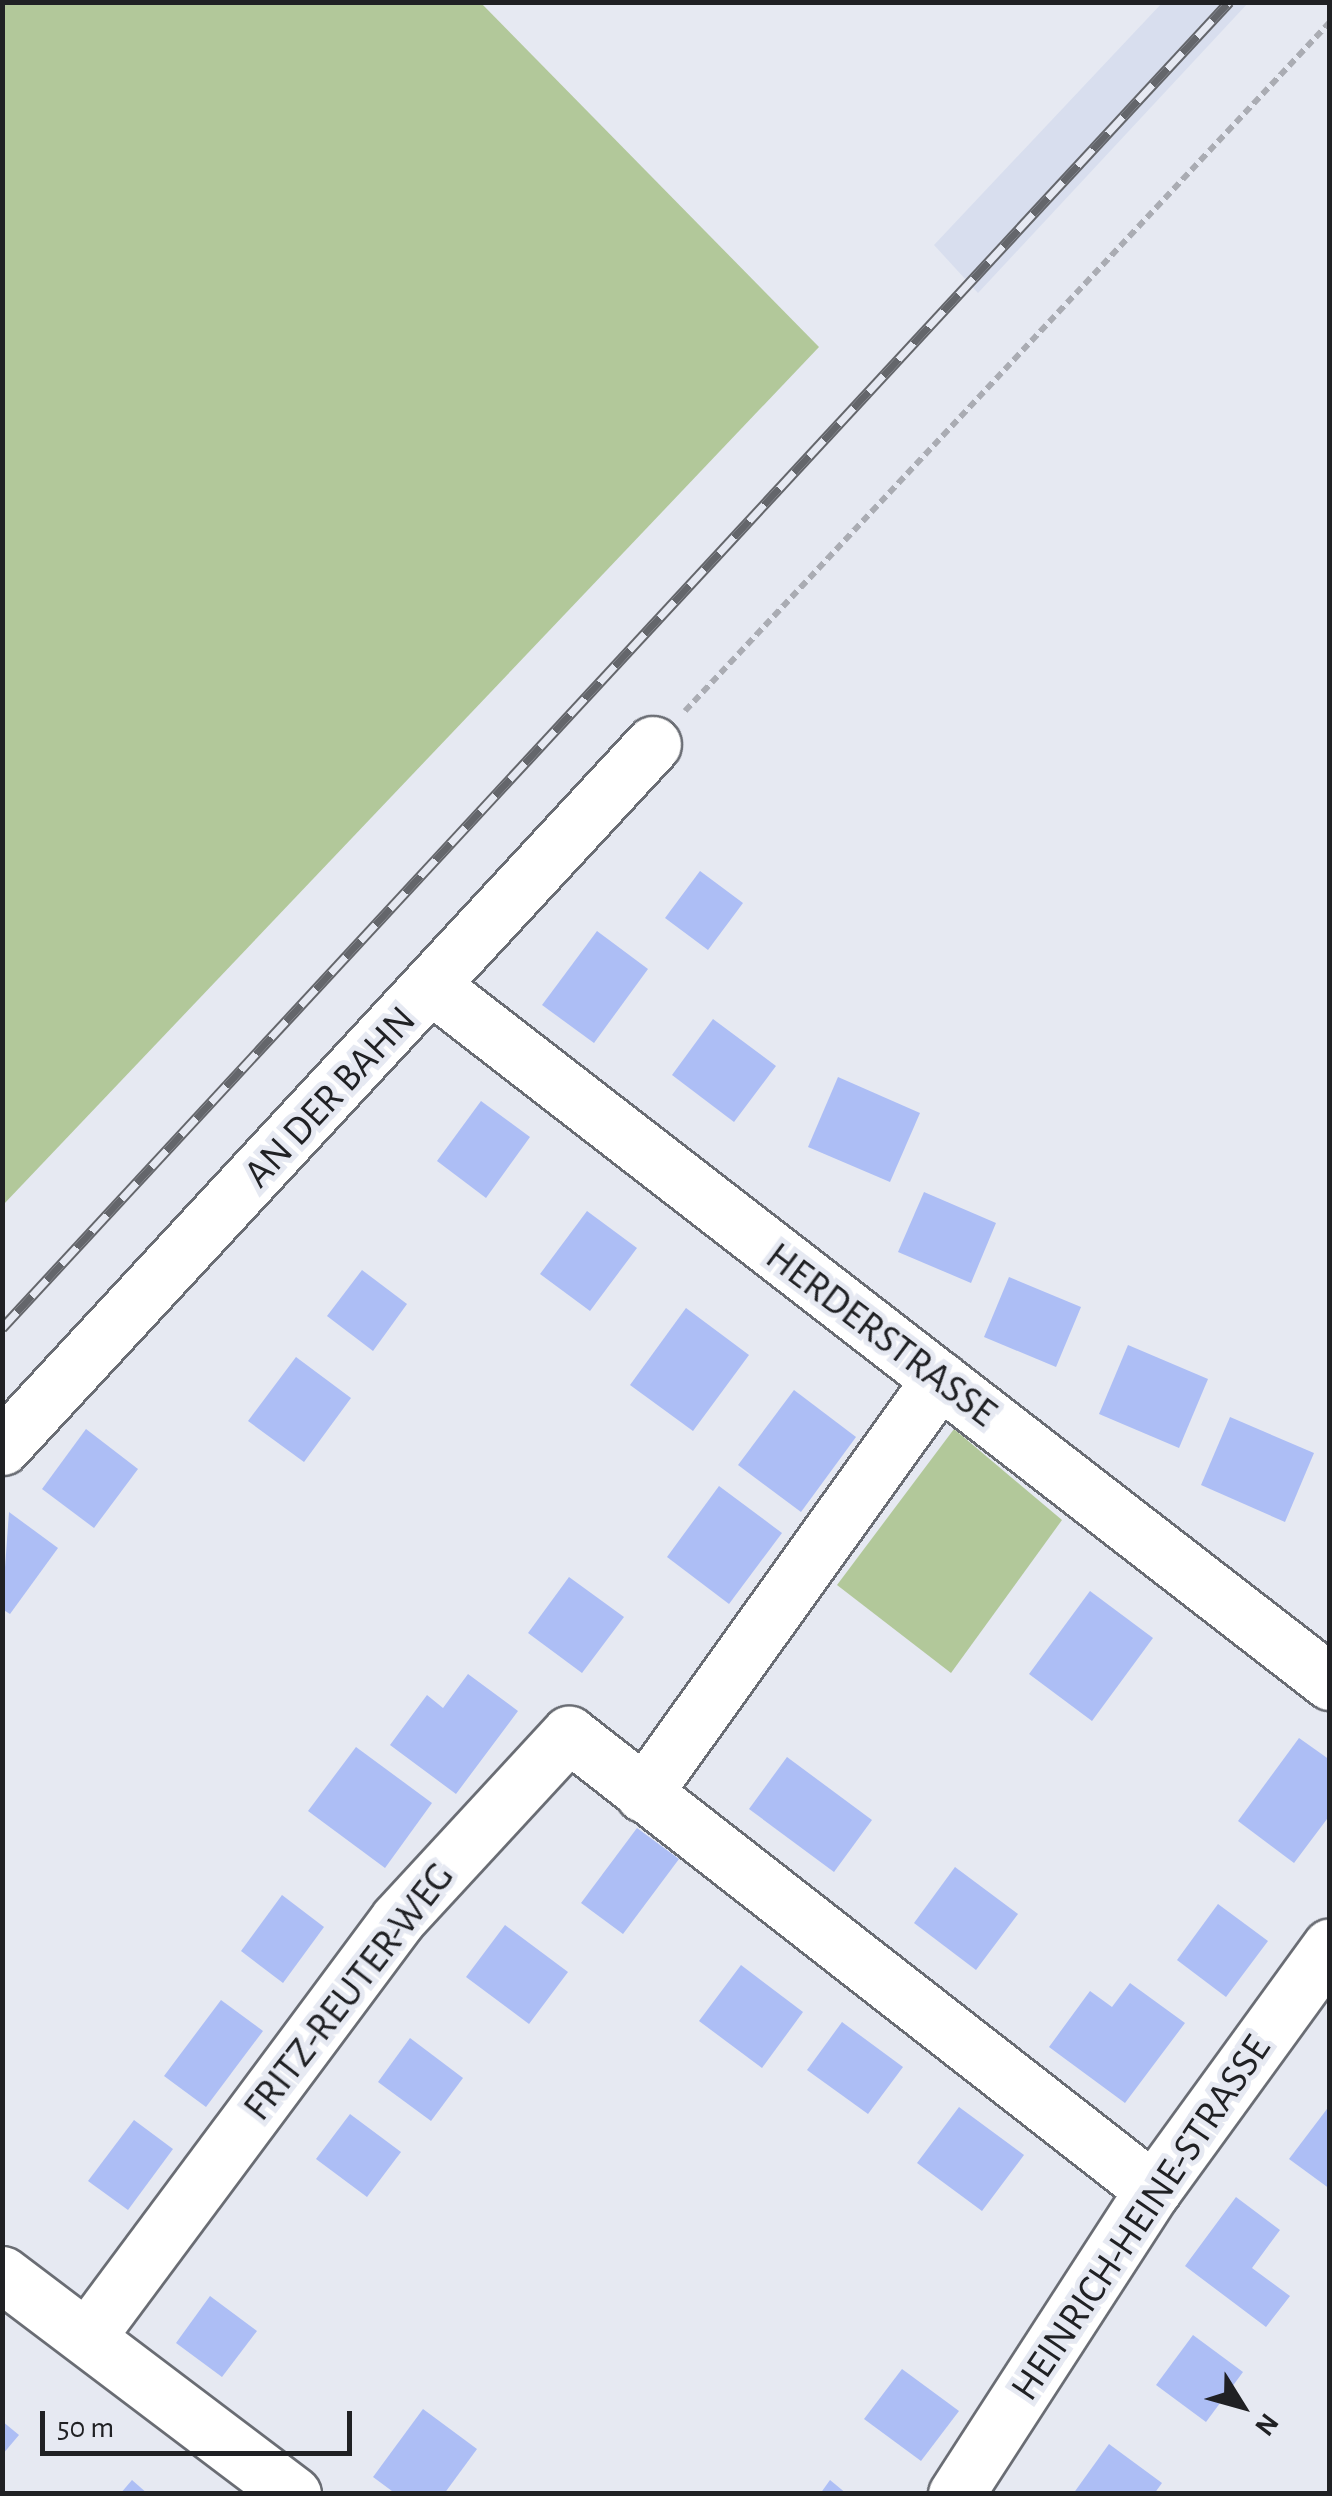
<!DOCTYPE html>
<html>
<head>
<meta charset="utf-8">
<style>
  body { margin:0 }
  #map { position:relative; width:1332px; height:2496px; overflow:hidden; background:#e6e9f2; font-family:"Alegreya Sans",sans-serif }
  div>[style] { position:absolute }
  .built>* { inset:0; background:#d8deee }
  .green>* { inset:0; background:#b2c89a }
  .building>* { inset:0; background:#adbef5 }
  .path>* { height:6px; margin-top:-3px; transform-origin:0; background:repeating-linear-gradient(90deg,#aaacb3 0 8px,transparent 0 13px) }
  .roads { filter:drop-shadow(2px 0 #6a6d74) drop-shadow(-2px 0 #6a6d74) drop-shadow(0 2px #6a6d74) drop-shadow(0 -2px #6a6d74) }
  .minor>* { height:55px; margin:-27.5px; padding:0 27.5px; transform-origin:27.5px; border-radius:27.5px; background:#fff }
  .rail>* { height:11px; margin-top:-5.5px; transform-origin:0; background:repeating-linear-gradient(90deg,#e6e9f2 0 22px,#64666b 0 44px); box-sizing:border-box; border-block:2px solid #64666b }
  span { translate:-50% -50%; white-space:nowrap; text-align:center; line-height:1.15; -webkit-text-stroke:10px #e6e9f2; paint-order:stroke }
  .street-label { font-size:40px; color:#202124 }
  .frame { position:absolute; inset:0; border:5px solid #202124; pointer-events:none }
  .north { position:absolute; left:1192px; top:2356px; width:100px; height:100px; -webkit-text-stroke:8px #e6e9f2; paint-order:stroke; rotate:127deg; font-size:28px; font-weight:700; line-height:40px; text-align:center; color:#202124 }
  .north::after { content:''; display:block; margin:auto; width:35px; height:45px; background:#202124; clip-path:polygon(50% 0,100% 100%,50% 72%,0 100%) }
  .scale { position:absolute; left:40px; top:2411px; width:312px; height:45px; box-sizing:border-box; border:5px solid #202124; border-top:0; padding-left:12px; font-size:30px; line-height:35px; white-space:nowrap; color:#202124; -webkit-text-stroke:8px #e6e9f2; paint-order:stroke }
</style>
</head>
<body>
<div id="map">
  <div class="built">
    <div style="clip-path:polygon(1162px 3px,1248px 3px,978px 293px,934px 245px)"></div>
  </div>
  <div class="green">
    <div style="clip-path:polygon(3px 2px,481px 3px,819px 347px,3px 1205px)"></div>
    <div style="clip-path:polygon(954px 1429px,1062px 1520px,951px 1673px,837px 1585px)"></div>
  </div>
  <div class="building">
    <div style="clip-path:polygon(700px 871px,743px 903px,708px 950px,665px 918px)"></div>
    <div style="clip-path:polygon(597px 931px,648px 969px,594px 1043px,542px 1005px)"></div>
    <div style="clip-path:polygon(713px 1019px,776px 1066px,734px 1122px,672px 1075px)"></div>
    <div style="clip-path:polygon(838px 1077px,920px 1113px,890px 1182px,808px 1147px)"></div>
    <div style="clip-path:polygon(481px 1101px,530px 1137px,486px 1198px,437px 1161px)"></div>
    <div style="clip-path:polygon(924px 1192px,996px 1223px,971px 1283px,898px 1252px)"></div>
    <div style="clip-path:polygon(587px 1211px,637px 1248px,590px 1311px,540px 1274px)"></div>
    <div style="clip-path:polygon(362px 1270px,407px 1304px,373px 1351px,327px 1316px)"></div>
    <div style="clip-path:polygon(1009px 1277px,1081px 1307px,1056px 1367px,984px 1337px)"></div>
    <div style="clip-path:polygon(686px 1308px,749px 1355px,693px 1431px,630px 1385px)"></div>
    <div style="clip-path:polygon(1128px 1345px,1208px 1379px,1179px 1448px,1099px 1414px)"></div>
    <div style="clip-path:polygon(296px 1357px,351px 1398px,304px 1462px,248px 1421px)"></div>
    <div style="clip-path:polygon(794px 1390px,856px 1437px,801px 1512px,738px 1465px)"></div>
    <div style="clip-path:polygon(1230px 1417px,1314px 1453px,1285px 1522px,1201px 1485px)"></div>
    <div style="clip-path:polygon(86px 1429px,138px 1469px,94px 1528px,42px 1489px)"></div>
    <div style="clip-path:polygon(719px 1486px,782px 1533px,729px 1604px,667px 1557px)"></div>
    <div style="clip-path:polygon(9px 1512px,58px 1548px,10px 1614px,2px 1609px)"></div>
    <div style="clip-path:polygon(569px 1577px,624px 1617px,582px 1673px,528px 1633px)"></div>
    <div style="clip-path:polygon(1090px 1591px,1153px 1638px,1092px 1721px,1029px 1674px)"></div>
    <div style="clip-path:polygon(468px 1674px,518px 1711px,456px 1794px,390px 1745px,427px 1695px,443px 1708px)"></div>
    <div style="clip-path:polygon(1299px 1738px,1330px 1760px,1330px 1815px,1294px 1863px,1238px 1821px)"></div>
    <div style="clip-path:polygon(356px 1747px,432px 1803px,385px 1868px,308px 1811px)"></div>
    <div style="clip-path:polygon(787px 1757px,872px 1820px,834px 1872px,749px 1809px)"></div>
    <div style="clip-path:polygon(637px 1828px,679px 1859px,623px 1934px,581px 1903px)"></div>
    <div style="clip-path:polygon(955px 1867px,1018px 1914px,976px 1970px,914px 1923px)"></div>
    <div style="clip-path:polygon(282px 1895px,324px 1927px,283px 1983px,241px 1951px)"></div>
    <div style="clip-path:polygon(1218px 1904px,1268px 1941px,1226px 1997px,1177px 1960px)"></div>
    <div style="clip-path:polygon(505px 1925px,568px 1972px,529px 2024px,466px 1977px)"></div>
    <div style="clip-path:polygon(741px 1965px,803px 2012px,762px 2068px,699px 2021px)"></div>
    <div style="clip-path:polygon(1130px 1983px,1185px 2023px,1125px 2103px,1049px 2047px,1090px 1991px,1112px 2007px)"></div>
    <div style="clip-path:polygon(221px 2000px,263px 2031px,206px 2107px,164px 2076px)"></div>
    <div style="clip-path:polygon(842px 2022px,903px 2067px,868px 2114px,807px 2070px)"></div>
    <div style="clip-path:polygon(410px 2038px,463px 2078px,431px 2121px,378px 2082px)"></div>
    <div style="clip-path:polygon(1330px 2105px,1330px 2189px,1289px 2159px)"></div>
    <div style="clip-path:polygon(959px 2107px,1024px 2155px,982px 2211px,917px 2163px)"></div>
    <div style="clip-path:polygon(350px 2114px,401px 2152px,367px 2197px,316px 2159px)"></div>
    <div style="clip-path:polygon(134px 2120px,173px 2149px,128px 2210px,88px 2181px)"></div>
    <div style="clip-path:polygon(1236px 2197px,1280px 2230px,1252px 2268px,1290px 2296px,1266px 2327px,1185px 2266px)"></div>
    <div style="clip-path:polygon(210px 2296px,257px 2331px,222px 2377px,176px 2343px)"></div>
    <div style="clip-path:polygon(1193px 2335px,1243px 2372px,1206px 2422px,1156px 2385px)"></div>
    <div style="clip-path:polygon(902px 2369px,959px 2411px,921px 2461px,864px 2419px)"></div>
    <div style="clip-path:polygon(423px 2409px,477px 2449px,444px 2494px,396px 2494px,373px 2477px)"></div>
    <div style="clip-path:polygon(2px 2421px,19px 2435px,2px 2455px)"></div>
    <div style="clip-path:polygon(1109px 2444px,1162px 2483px,1154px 2494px,1073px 2494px)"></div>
    <div style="clip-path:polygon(132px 2480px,148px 2494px,120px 2494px)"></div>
    <div style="clip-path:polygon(830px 2480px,847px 2494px,820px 2494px)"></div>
  </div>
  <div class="path">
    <div style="left:685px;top:711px;width:944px;rotate:-46.89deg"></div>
  </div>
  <div class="roads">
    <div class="minor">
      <div style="left:433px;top:987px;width:1135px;rotate:37.77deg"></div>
      <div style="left:2px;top:1447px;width:958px;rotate:-47.2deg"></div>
      <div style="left:643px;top:1794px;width:510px;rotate:-54.41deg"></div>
      <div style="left:2px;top:2274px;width:365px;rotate:37.1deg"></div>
      <div style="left:87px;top:2337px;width:521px;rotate:-53.35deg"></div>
      <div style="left:398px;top:1919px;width:252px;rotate:-47.3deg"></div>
      <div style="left:569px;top:1734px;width:741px;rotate:37.98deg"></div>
      <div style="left:956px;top:2494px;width:362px;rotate:-57.1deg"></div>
      <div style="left:1153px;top:2190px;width:301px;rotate:-54deg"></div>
    </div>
  </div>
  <div class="rail">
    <div style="left:2px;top:1328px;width:1807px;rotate:-47.22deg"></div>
  </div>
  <div class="street-label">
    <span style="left:330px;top:1097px;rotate:-47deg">AN DER BAHN</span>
    <span style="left:881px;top:1335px;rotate:37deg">HERDERSTRASSE</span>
    <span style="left:349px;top:1992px;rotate:-52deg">FRITZ-REUTER-WEG</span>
    <span style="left:1141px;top:2218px;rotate:-56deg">HEINRICH-HEINE-STRASSE</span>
  </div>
  <div class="frame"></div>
  <div class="north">N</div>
  <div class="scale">50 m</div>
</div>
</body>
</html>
